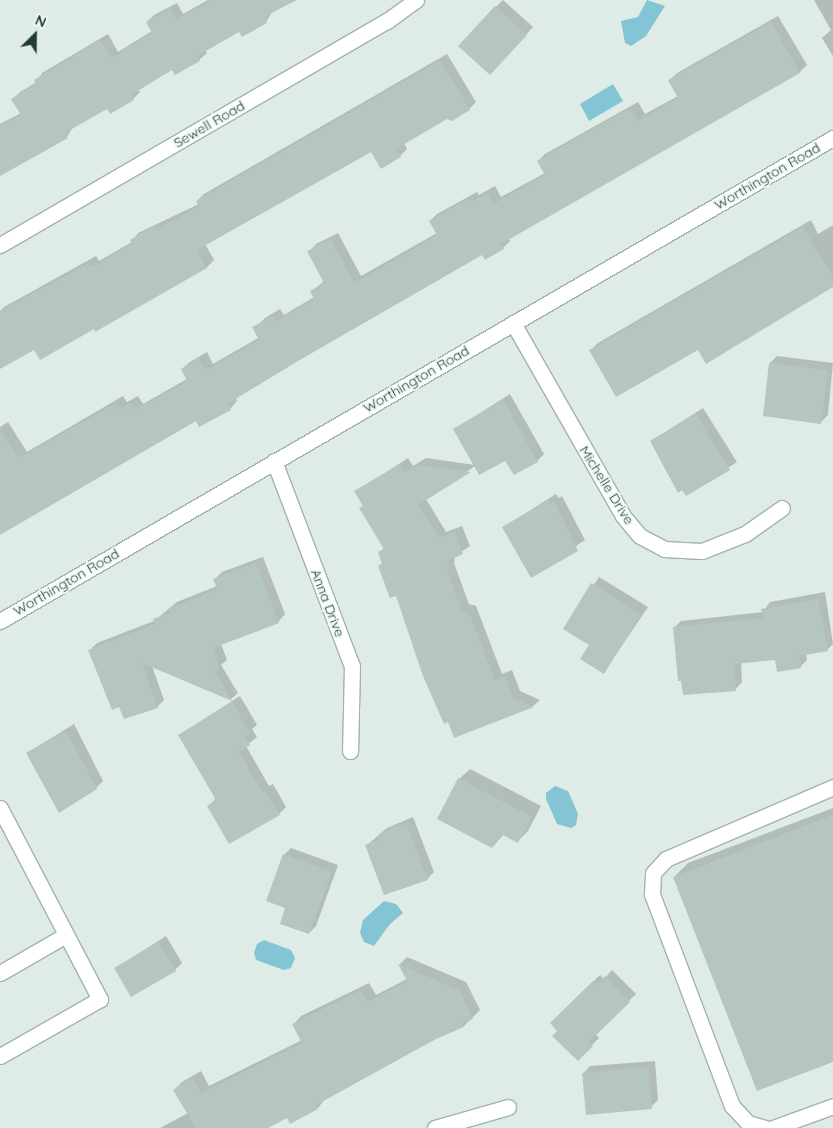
<!DOCTYPE html>
<html>
<head>
<meta charset="utf-8">
<style>
  body { margin:0 }
  #map { position:relative; width:833px; height:1128px; overflow:hidden; background:#dfebe6; font-family:Quicksand,sans-serif }
  div>[style] { position:absolute }
  .water>* { inset:0; background:#83c5d4 }
  .shadow>* { inset:0; background:#0003 }
  .building>* { inset:0; background:#b4c6bf }
  .roads { filter:drop-shadow(1px 0 #a2b3ad) drop-shadow(-1px 0 #a2b3ad) drop-shadow(0 1px #a2b3ad) drop-shadow(0 -1px #a2b3ad) }
  .service>* { height:15px; margin:-7.5px; padding:0 7.5px; transform-origin:7.5px; border-radius:7.5px; background:#fff }
  .minor>* { height:15px; margin:-7.5px; padding:0 7.5px; transform-origin:7.5px; border-radius:7.5px; background:#fff }
  .tertiary>* { height:15px; margin:-7.5px; padding:0 7.5px; transform-origin:7.5px; border-radius:7.5px; background:#fff }
  span { translate:-50% -50%; white-space:nowrap; text-align:center; line-height:1.15; -webkit-text-stroke:4px #f0f8f4; paint-order:stroke }
  .street-label { font-size:14px; color:#1f3c35 }
  .north { position:absolute; left:10px; top:10px; width:50px; height:50px; -webkit-text-stroke:4px #f0f8f4; paint-order:stroke; rotate:23deg; font-size:14px; font-weight:700; line-height:20px; text-align:center; color:#1f3c35 }
  .north::after { content:''; display:block; margin:auto; width:18px; height:22px; background:#1f3c35; clip-path:polygon(50% 0,100% 100%,50% 72%,0 100%) }
</style>
</head>
<body>
<div id="map">
  <div class="water">
    <div style="clip-path:polygon(647px 0,665px 6px,646px 36px,631px 46px,625px 43px,621px 21px,638px 17px)"></div>
    <div style="clip-path:polygon(613px 84px,623px 101px,589px 121px,580px 104px)"></div>
    <div style="clip-path:polygon(555px 786px,568px 791px,578px 814px,576px 825px,571px 828px,557px 824px,546px 799px,546px 793px)"></div>
    <div style="clip-path:polygon(384px 901px,396px 904px,403px 913px,390px 924px,374px 946px,364px 942px,360px 933px,363px 920px)"></div>
    <div style="clip-path:polygon(264px 940px,291px 950px,295px 958px,291px 968px,284px 970px,256px 960px,254px 953px,257px 944px)"></div>
  </div>
  <div class="shadow">
    <div style="clip-path:polygon(208px 0,297px 0,272px 12px,266px 22px,240px 30px,205px 50px,207px 53px,199px 60px,175px 73px,173px 69px,138px 89px,140px 92px,133px 99px,110px 112px,108px 107px,73px 127px,67px 137px,0 175px,0 124px,21px 113px,13px 99px,20px 92px,37px 82px,42px 73px,108px 34px,118px 52px,152px 31px,147px 22px,154px 15px,177px 3px,183px 14px)"></div>
    <div style="clip-path:polygon(503px 0,533px 27px,497px 66px,496px 7px)"></div>
    <div style="clip-path:polygon(814px 0,833px 0,833px 56px,822px 38px,831px 30px)"></div>
    <div style="clip-path:polygon(778px 16px,807px 65px,800px 72px,509px 238px,510px 241px,503px 248px,482px 254px,235px 397px,237px 401px,230px 409px,197px 420px,0 533px,0 427px,8px 422px,27px 452px,123px 396px,127px 402px,138px 396px,143px 404px,187px 379px,182px 369px,190px 362px,207px 352px,213px 364px,260px 337px,257px 326px,265px 318px,280px 309px,284px 315px,314px 297px,311px 292px,324px 281px,309px 252px,316px 244px,338px 233px,361px 276px,437px 233px,430px 221px,437px 214px,477px 192px,479px 195px,495px 186px,501px 197px,545px 173px,538px 161px,545px 154px,638px 102px,645px 114px,678px 96px,669px 81px,677px 73px)"></div>
    <div style="clip-path:polygon(447px 54px,476px 102px,469px 109px,447px 118px,404px 143px,407px 149px,400px 156px,372px 151px,205px 244px,214px 260px,207px 267px,40px 358px,34px 348px,0 368px,0 311px,4px 307px,96px 256px,99px 261px,132px 242px,138px 233px,199px 204px,197px 201px,204px 194px)"></div>
    <div style="clip-path:polygon(811px 220px,818px 234px,833px 225px,833px 286px,698px 349px,591px 350px,598px 343px)"></div>
    <div style="clip-path:polygon(777px 356px,833px 363px,828px 415px,821px 422px,764px 415px,770px 363px)"></div>
    <div style="clip-path:polygon(510px 394px,544px 454px,537px 461px,506px 459px,475px 466px,426px 499px,446px 532px,462px 526px,470px 546px,455px 556px,454px 563px,469px 604px,476px 606px,502px 674px,512px 670px,520px 691px,540px 700px,533px 706px,455px 736px,397px 594px,379px 566px,383px 562px,379px 553px,385px 547px,356px 492px,408px 458px,413px 466px,426px 458px,475px 465px,455px 429px)"></div>
    <div style="clip-path:polygon(703px 408px,737px 462px,686px 495px,651px 441px)"></div>
    <div style="clip-path:polygon(556px 494px,559px 498px,562px 496px,585px 540px,531px 576px,504px 527px)"></div>
    <div style="clip-path:polygon(263px 557px,285px 614px,278px 622px,221px 644px,227px 660px,221px 665px,238px 693px,231px 699px,152px 666px,164px 700px,157px 707px,90px 650px,97px 643px,154px 621px,177px 602px,217px 586px,215px 579px,222px 572px)"></div>
    <div style="clip-path:polygon(599px 577px,648px 607px,604px 672px,591px 644px,565px 628px)"></div>
    <div style="clip-path:polygon(825px 592px,833px 644px,827px 650px,806px 653px,807px 660px,800px 667px,776px 659px,741px 662px,742px 682px,735px 690px,674px 628px,681px 621px,763px 612px,770px 602px)"></div>
    <div style="clip-path:polygon(240px 696px,257px 725px,252px 729px,257px 737px,246px 746px,269px 786px,273px 784px,286px 807px,279px 814px,209px 806px,216px 798px,179px 735px)"></div>
    <div style="clip-path:polygon(74px 724px,103px 781px,96px 788px,27px 753px)"></div>
    <div style="clip-path:polygon(470px 769px,541px 806px,528px 831px,518px 841px,504px 834px,492px 847px,459px 779px)"></div>
    <div style="clip-path:polygon(833px 808px,833px 1060px,674px 877px,688px 863px)"></div>
    <div style="clip-path:polygon(413px 817px,434px 872px,427px 879px,366px 846px,387px 828px)"></div>
    <div style="clip-path:polygon(291px 848px,338px 865px,316px 926px,309px 933px,284px 855px)"></div>
    <div style="clip-path:polygon(166px 936px,182px 963px,175px 970px,116px 968px)"></div>
    <div style="clip-path:polygon(407px 957px,466px 982px,480px 1010px,464px 1026px,436px 1038px,325px 1099px,318px 1108px,290px 1122px,287px 1116px,266px 1128px,160px 1128px,188px 1113px,174px 1090px,182px 1082px,201px 1071px,209px 1086px,302px 1040px,294px 1024px,301px 1016px,369px 983px,376px 995px,407px 979px,400px 964px)"></div>
    <div style="clip-path:polygon(612px 970px,636px 994px,595px 1034px,599px 1038px,578px 1059px,552px 1023px,600px 975px,604px 979px)"></div>
    <div style="clip-path:polygon(655px 1061px,658px 1100px,651px 1107px,583px 1074px,590px 1066px)"></div>
  </div>
  <div class="building">
    <div style="clip-path:polygon(212px 0,296px 0,264px 17px,267px 23px,242px 37px,239px 32px,197px 56px,200px 61px,175px 75px,172px 70px,131px 95px,134px 100px,110px 114px,107px 109px,65px 133px,68px 138px,0 176px,0 126px,21px 115px,11px 99px,36px 84px,34px 80px,100px 40px,111px 58px,152px 33px,146px 22px,170px 9px,176px 20px)"></div>
    <div style="clip-path:polygon(495px 6px,527px 35px,490px 75px,458px 46px)"></div>
    <div style="clip-path:polygon(771px 22px,800px 73px,501px 244px,504px 249px,485px 260px,482px 255px,298px 361px,227px 404px,231px 410px,199px 427px,196px 421px,0 535px,0 428px,19px 458px,116px 403px,119px 409px,131px 402px,135px 410px,187px 381px,181px 369px,199px 358px,206px 370px,259px 340px,252px 327px,273px 316px,276px 322px,314px 299px,310px 291px,324px 283px,307px 251px,331px 239px,354px 283px,437px 235px,429px 221px,469px 198px,471px 202px,487px 193px,493px 204px,545px 175px,537px 161px,630px 108px,638px 121px,678px 98px,668px 80px)"></div>
    <div style="clip-path:polygon(440px 60px,470px 110px,452px 121px,447px 119px,396px 149px,401px 157px,381px 169px,371px 152px,197px 250px,207px 268px,95px 332px,94px 329px,40px 360px,34px 350px,0 369px,0 311px,89px 263px,92px 267px,132px 244px,130px 240px,155px 225px,158px 229px,199px 206px,196px 201px)"></div>
    <div style="clip-path:polygon(803px 227px,833px 277px,833px 287px,706px 364px,698px 350px,616px 397px,589px 350px)"></div>
    <div style="clip-path:polygon(769px 363px,828px 370px,821px 424px,763px 416px)"></div>
    <div style="clip-path:polygon(503px 400px,538px 462px,514px 475px,505px 461px,479px 475px,453px 429px)"></div>
    <div style="clip-path:polygon(696px 414px,730px 470px,686px 496px,682px 490px,678px 493px,650px 441px)"></div>
    <div style="clip-path:polygon(400px 464px,405px 472px,418px 465px,471px 472px,418px 505px,439px 538px,455px 532px,463px 554px,447px 561px,450px 568px,447px 570px,462px 611px,469px 613px,495px 680px,505px 676px,513px 698px,534px 707px,454px 738px,448px 722px,444px 724px,423px 676px,396px 596px,390px 598px,378px 566px,382px 564px,378px 552px,384px 549px,359px 508px,363px 506px,354px 491px)"></div>
    <div style="clip-path:polygon(549px 500px,551px 504px,555px 502px,578px 551px,531px 578px,502px 527px)"></div>
    <div style="clip-path:polygon(256px 563px,279px 623px,213px 648px,220px 668px,214px 671px,232px 701px,142px 663px,158px 708px,124px 719px,119px 707px,112px 710px,88px 650px,155px 624px,153px 619px,170px 613px,168px 609px,217px 589px,213px 579px)"></div>
    <div style="clip-path:polygon(591px 583px,641px 614px,604px 674px,580px 659px,589px 645px,563px 629px)"></div>
    <div style="clip-path:polygon(818px 599px,828px 651px,799px 656px,801px 668px,777px 672px,775px 660px,735px 664px,736px 691px,683px 695px,681px 681px,678px 681px,673px 627px,763px 618px,761px 609px)"></div>
    <div style="clip-path:polygon(232px 702px,250px 733px,245px 736px,250px 745px,239px 752px,262px 792px,265px 791px,280px 815px,229px 844px,207px 806px,216px 800px,178px 735px)"></div>
    <div style="clip-path:polygon(66px 731px,97px 789px,59px 813px,26px 753px)"></div>
    <div style="clip-path:polygon(458px 778px,532px 817px,518px 843px,503px 835px,492px 848px,437px 819px)"></div>
    <div style="clip-path:polygon(833px 815px,833px 1062px,757px 1091px,673px 877px)"></div>
    <div style="clip-path:polygon(406px 823px,428px 880px,384px 895px,365px 845px,380px 839px,379px 834px)"></div>
    <div style="clip-path:polygon(283px 854px,332px 872px,309px 934px,280px 924px,285px 908px,266px 901px)"></div>
    <div style="clip-path:polygon(159px 942px,176px 971px,131px 997px,114px 968px)"></div>
    <div style="clip-path:polygon(398px 964px,459px 990px,473px 1019px,462px 1024px,464px 1027px,436px 1039px,316px 1105px,318px 1109px,290px 1124px,287px 1118px,268px 1128px,196px 1128px,173px 1090px,193px 1078px,201px 1093px,302px 1043px,292px 1024px,361px 990px,368px 1002px,407px 981px)"></div>
    <div style="clip-path:polygon(605px 976px,630px 1002px,589px 1042px,593px 1046px,578px 1061px,552px 1036px,557px 1031px,550px 1023px,593px 981px,596px 985px)"></div>
    <div style="clip-path:polygon(648px 1067px,652px 1109px,586px 1115px,582px 1073px)"></div>
  </div>
  <div class="roads">
    <div class="service">
      <div style="left:0;top:808px;width:216px;rotate:62.4deg"></div>
      <div style="left:100px;top:999px;width:115px;rotate:150.3deg"></div>
      <div style="left:0;top:973px;width:76px;rotate:-29.9deg"></div>
      <div style="left:765px;top:1128px;width:18px;rotate:-164deg"></div>
      <div style="left:748px;top:1123px;width:23px;rotate:-133deg"></div>
      <div style="left:732px;top:1106px;width:227px;rotate:-110.7deg"></div>
      <div style="left:652px;top:894px;width:21px;rotate:-87deg"></div>
      <div style="left:653px;top:873px;width:19px;rotate:-47deg"></div>
      <div style="left:666px;top:859px;width:182px;rotate:-23.3deg"></div>
      <div style="left:773px;top:1128px;width:64px;rotate:-20.1deg"></div>
    </div>
    <div class="minor">
      <div style="left:0;top:245px;width:447px;rotate:-30.1deg"></div>
      <div style="left:387px;top:21px;width:36px;rotate:-36deg"></div>
      <div style="left:513px;top:323px;width:222px;rotate:60.3deg"></div>
      <div style="left:623px;top:516px;width:26px;rotate:50deg"></div>
      <div style="left:640px;top:536px;width:27px;rotate:28deg"></div>
      <div style="left:664px;top:549px;width:38px;rotate:3deg"></div>
      <div style="left:702px;top:551px;width:46px;rotate:-21.6deg"></div>
      <div style="left:745px;top:534px;width:45px;rotate:-35.1deg"></div>
      <div style="left:274px;top:461px;width:219px;rotate:69.2deg"></div>
      <div style="left:352px;top:666px;width:85px;rotate:91.3deg"></div>
      <div style="left:435px;top:1128px;width:76px;rotate:-16deg"></div>
    </div>
    <div class="tertiary">
      <div style="left:0;top:621px;width:963px;rotate:-30.11deg"></div>
    </div>
  </div>
  <div class="street-label">
    <span style="left:209px;top:124px;rotate:-30deg">Sewell Road</span>
    <span style="left:767px;top:176px;rotate:-30deg">Worthington Road</span>
    <span style="left:416px;top:379px;rotate:-30deg">Worthington Road</span>
    <span style="left:607px;top:485px;rotate:58deg">Michelle Drive</span>
    <span style="left:66px;top:582px;rotate:-30deg">Worthington Road</span>
    <span style="left:328px;top:603px;rotate:69deg">Anna Drive</span>
  </div>
  <div class="north">N</div>
</div>
</body>
</html>
